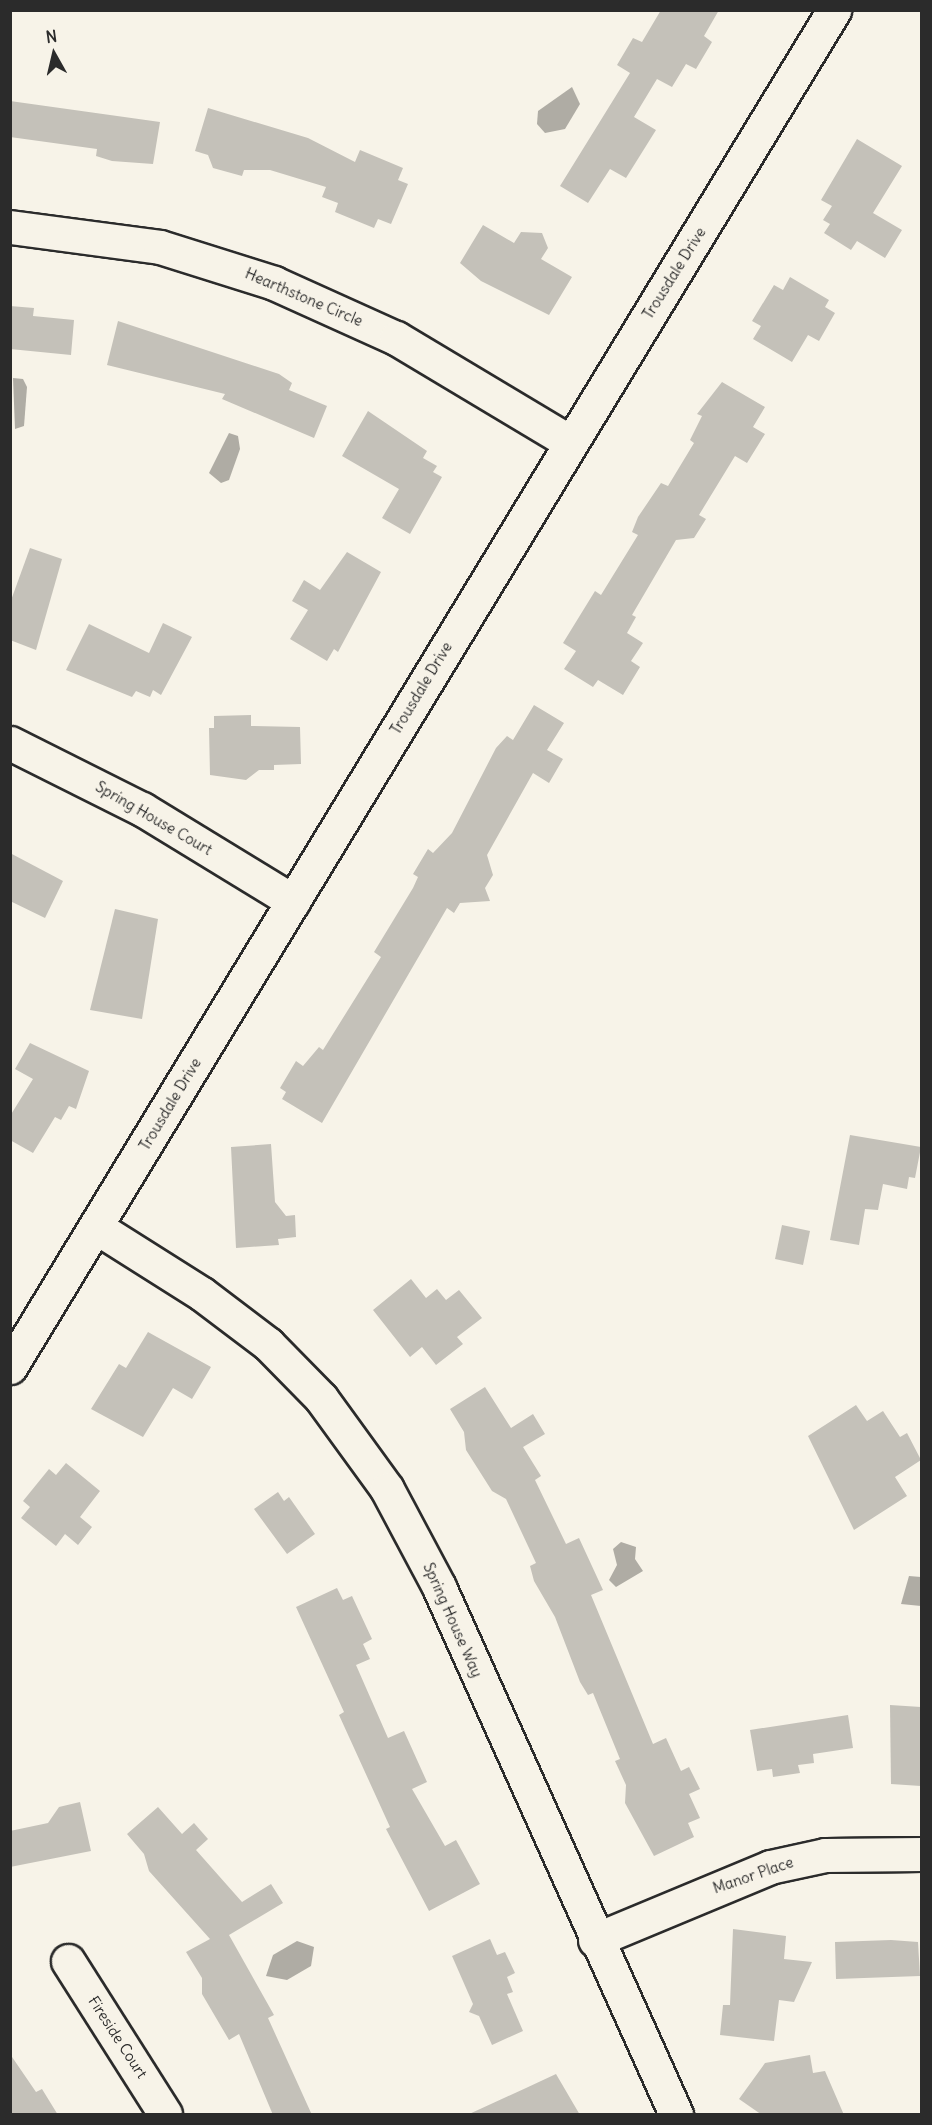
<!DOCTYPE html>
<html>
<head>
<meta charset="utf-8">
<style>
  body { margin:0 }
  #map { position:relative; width:932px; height:2125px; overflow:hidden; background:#f7f3e8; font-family:Delius,sans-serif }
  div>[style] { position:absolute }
  .water>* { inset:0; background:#afaca4 }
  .building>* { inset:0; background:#c4c1b9 }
  .roads { filter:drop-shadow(2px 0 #2b2b2b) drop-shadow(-2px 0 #2b2b2b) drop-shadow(0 2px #2b2b2b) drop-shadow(0 -2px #2b2b2b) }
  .minor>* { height:33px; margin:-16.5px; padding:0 16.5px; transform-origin:16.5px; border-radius:16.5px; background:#f7f3e8 }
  span { translate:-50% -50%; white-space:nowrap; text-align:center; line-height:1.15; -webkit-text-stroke:4.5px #f7f3e8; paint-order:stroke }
  .street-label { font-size:15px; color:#2b2b2b }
  .frame { position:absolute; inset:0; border:12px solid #2b2b2b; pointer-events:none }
  .north { position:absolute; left:24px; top:24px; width:60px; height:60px; -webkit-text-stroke:4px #f7f3e8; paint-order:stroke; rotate:352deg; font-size:16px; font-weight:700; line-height:24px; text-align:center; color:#2b2b2b }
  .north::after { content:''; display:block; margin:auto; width:21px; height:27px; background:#2b2b2b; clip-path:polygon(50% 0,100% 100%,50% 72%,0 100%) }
</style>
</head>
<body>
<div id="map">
  <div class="water">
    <div style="clip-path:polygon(572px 87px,580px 104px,565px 129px,545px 133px,537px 124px,538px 111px)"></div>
    <div style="clip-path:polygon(13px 378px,23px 379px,27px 387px,24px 426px,15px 429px)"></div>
    <div style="clip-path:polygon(229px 433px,238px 436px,240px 449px,229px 480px,221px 483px,209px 473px)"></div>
    <div style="clip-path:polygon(621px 1542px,636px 1547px,635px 1559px,643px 1571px,616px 1587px,609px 1580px,617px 1565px,613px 1549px)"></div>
    <div style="clip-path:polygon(909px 1576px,921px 1577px,921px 1606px,901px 1604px)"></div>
    <div style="clip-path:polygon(297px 1941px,314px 1947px,311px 1966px,287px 1980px,266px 1976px,273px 1955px)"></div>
  </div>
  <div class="building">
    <div style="clip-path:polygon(661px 10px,719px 10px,704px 36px,712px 42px,696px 69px,686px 64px,672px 87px,657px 79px,634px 117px,656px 130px,626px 178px,610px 169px,588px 203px,560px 186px,630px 73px,617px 65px,633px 38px,642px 42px)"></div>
    <div style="clip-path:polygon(10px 101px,160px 122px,153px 164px,112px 161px,96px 156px,97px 149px,10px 137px)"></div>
    <div style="clip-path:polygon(208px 108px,308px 138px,355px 162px,360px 150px,403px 168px,398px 180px,408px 184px,391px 224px,378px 219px,374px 228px,335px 212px,338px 203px,322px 197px,326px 187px,270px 170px,244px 170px,242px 176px,213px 168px,208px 155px,195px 151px)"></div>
    <div style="clip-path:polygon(857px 139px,902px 166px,873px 213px,902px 230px,885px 258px,857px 241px,851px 250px,824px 233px,830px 224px,823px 220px,832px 206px,821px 200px)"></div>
    <div style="clip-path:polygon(483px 225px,514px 243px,521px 232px,542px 233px,548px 248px,541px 259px,572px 277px,549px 315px,481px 281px,460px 263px)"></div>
    <div style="clip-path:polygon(790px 277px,829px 300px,825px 307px,835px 313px,819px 341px,808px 335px,792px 362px,753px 339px,761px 326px,752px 321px,774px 285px,783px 290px)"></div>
    <div style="clip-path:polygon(10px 306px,34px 308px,33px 316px,74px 320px,71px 355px,10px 349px)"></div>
    <div style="clip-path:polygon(118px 321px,279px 374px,292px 383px,289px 390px,327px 406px,314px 438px,222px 399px,225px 394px,107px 365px)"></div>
    <div style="clip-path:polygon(722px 382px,765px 407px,753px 427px,765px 434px,747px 463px,735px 456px,699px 515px,706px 519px,694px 538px,676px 540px,632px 615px,636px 617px,627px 633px,643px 643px,631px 661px,640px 667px,623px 695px,598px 680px,593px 687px,564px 669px,576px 651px,563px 643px,595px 591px,601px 595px,638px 535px,632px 532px,638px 517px,661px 483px,668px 486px,694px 443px,690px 440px,702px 416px,697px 414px)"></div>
    <div style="clip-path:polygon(368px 411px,427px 451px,423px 458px,437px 466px,433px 472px,442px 477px,410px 534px,382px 518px,399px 489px,342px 456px)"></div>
    <div style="clip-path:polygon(30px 548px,62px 559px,36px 650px,10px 640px,10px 603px)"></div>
    <div style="clip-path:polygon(347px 552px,381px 572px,338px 652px,334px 649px,327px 661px,290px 639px,308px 610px,292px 601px,304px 580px,320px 590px)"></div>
    <div style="clip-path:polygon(163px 623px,192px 637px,161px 695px,153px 690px,150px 697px,136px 691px,132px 697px,66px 670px,89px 624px,149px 653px)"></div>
    <div style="clip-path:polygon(534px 705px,564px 723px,547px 750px,563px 759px,549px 783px,533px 773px,487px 855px,493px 875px,485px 888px,490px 901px,460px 903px,454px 913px,447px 908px,322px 1123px,282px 1099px,286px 1092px,280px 1088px,296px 1061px,303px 1066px,319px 1047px,323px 1050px,381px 957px,374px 952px,413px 888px,418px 877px,413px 874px,428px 849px,433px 853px,452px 833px,496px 748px,507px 736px,513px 740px)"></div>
    <div style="clip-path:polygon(251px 715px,251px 726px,300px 727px,301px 764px,274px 765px,274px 770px,259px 770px,246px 780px,210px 775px,209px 728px,214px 728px,214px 716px)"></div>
    <div style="clip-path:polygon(10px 853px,63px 881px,45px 918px,10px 901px)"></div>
    <div style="clip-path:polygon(115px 909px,158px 919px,142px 1019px,90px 1010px)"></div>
    <div style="clip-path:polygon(30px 1043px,89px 1071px,76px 1109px,69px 1106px,61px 1120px,55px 1117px,33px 1153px,10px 1140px,10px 1116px,33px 1079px,15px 1069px)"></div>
    <div style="clip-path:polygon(850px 1135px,921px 1147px,915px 1178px,909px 1177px,907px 1189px,883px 1184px,878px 1210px,865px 1209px,859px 1245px,830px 1240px)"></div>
    <div style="clip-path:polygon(271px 1144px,275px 1202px,286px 1216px,295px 1215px,296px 1237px,278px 1239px,279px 1245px,236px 1248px,231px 1147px)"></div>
    <div style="clip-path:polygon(782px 1225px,810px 1231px,803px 1265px,775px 1259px)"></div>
    <div style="clip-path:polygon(411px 1279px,426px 1298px,437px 1289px,446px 1300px,459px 1290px,482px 1318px,457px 1337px,463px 1344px,436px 1365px,422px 1347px,410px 1357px,373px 1310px)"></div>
    <div style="clip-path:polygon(148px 1332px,211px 1367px,192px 1399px,173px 1388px,143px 1437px,91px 1409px,119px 1364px,126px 1368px)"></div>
    <div style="clip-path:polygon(485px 1387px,511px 1428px,533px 1414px,545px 1434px,523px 1447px,541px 1476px,535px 1480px,566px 1544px,579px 1538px,603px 1590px,591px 1595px,653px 1744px,666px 1738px,681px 1771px,689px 1767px,700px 1789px,689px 1794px,700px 1818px,688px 1823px,694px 1837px,654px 1856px,625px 1803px,626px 1785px,615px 1761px,620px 1759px,593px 1693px,588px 1695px,580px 1682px,555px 1617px,534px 1581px,530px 1566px,536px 1563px,506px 1499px,492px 1491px,466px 1450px,464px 1432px,450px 1409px)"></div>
    <div style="clip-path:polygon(856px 1405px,867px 1421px,883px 1411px,900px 1437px,907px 1433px,921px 1460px,895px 1477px,907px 1496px,854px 1530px,808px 1436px)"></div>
    <div style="clip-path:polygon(66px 1463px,100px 1491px,80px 1517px,92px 1527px,78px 1545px,65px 1534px,56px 1546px,21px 1518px,30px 1507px,23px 1501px,49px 1469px,56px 1475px)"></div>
    <div style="clip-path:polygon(278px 1492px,284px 1501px,289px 1497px,315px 1534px,287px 1554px,254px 1509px)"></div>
    <div style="clip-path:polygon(337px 1588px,343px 1600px,352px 1596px,372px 1639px,363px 1644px,370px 1659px,356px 1665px,388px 1738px,404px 1731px,427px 1782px,412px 1789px,445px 1846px,456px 1840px,480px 1884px,429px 1911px,386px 1829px,390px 1827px,339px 1715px,344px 1712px,296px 1607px)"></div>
    <div style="clip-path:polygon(890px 1705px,921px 1707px,921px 1786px,891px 1784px)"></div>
    <div style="clip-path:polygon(848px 1715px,853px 1748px,813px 1754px,814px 1763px,798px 1765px,800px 1773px,773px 1777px,772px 1769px,757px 1771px,750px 1730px)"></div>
    <div style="clip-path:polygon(80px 1802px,91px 1851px,10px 1867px,10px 1831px,48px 1823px,59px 1807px)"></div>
    <div style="clip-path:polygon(158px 1807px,182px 1834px,194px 1823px,208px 1839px,196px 1850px,242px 1902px,271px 1884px,283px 1903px,229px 1935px,274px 2015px,268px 2018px,312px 2115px,273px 2115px,239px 2034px,229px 2040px,202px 1994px,202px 1978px,186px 1952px,210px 1939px,149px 1871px,144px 1854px,127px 1834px)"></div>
    <div style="clip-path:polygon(733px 1929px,786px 1936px,784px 1959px,812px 1962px,794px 2002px,779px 2000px,774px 2041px,720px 2035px,723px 2005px,730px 2005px)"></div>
    <div style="clip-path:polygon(490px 1939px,497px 1955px,505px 1952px,515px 1973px,507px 1977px,513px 1992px,507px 1994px,523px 2031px,492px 2045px,479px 2016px,469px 2012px,473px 2004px,452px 1956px)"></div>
    <div style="clip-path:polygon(891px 1940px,918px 1942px,920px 1976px,836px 1979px,835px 1942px)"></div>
    <div style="clip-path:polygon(10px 2054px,36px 2092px,42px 2089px,58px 2115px,10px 2115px)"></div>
    <div style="clip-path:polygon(810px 2055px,813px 2073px,825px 2071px,844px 2115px,762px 2115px,739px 2099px,765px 2063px)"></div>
    <div style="clip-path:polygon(556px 2074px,580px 2115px,467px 2115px,526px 2088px)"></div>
  </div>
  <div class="roads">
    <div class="minor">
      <div style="left:10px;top:227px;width:151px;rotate:7.6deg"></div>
      <div style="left:160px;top:247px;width:120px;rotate:17.5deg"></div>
      <div style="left:274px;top:283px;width:134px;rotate:24.3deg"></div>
      <div style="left:396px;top:338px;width:203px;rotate:30.9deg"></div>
      <div style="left:10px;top:743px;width:148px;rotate:26.6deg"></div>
      <div style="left:142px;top:809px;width:177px;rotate:31.4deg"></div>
      <div style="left:96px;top:1227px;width:125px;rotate:32.3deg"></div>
      <div style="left:202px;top:1294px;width:83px;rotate:37.1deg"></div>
      <div style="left:268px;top:1344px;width:76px;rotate:45.5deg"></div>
      <div style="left:321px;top:1398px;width:112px;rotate:54deg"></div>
      <div style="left:387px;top:1489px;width:111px;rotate:62deg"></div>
      <div style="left:439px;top:1587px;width:578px;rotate:65.79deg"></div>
      <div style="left:10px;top:1367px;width:1588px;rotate:-58.73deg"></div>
      <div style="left:595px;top:1940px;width:190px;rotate:-22.6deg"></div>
      <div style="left:770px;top:1867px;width:56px;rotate:-12.3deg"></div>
      <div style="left:825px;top:1855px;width:97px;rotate:-0.6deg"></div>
      <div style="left:68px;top:1961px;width:181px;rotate:57.6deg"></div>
    </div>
  </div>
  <div class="street-label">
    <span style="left:674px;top:273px;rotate:-58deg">Trousdale Drive</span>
    <span style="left:304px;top:297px;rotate:23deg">Hearthstone Circle</span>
    <span style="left:421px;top:688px;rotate:-59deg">Trousdale Drive</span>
    <span style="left:154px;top:818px;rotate:30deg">Spring House Court</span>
    <span style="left:170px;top:1104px;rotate:-59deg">Trousdale Drive</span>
    <span style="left:453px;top:1620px;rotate:66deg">Spring House Way</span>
    <span style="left:753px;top:1875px;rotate:-19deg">Manor Place</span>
    <span style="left:118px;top:2037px;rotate:57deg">Fireside Court</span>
  </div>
  <div class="frame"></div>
  <div class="north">N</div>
</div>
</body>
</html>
